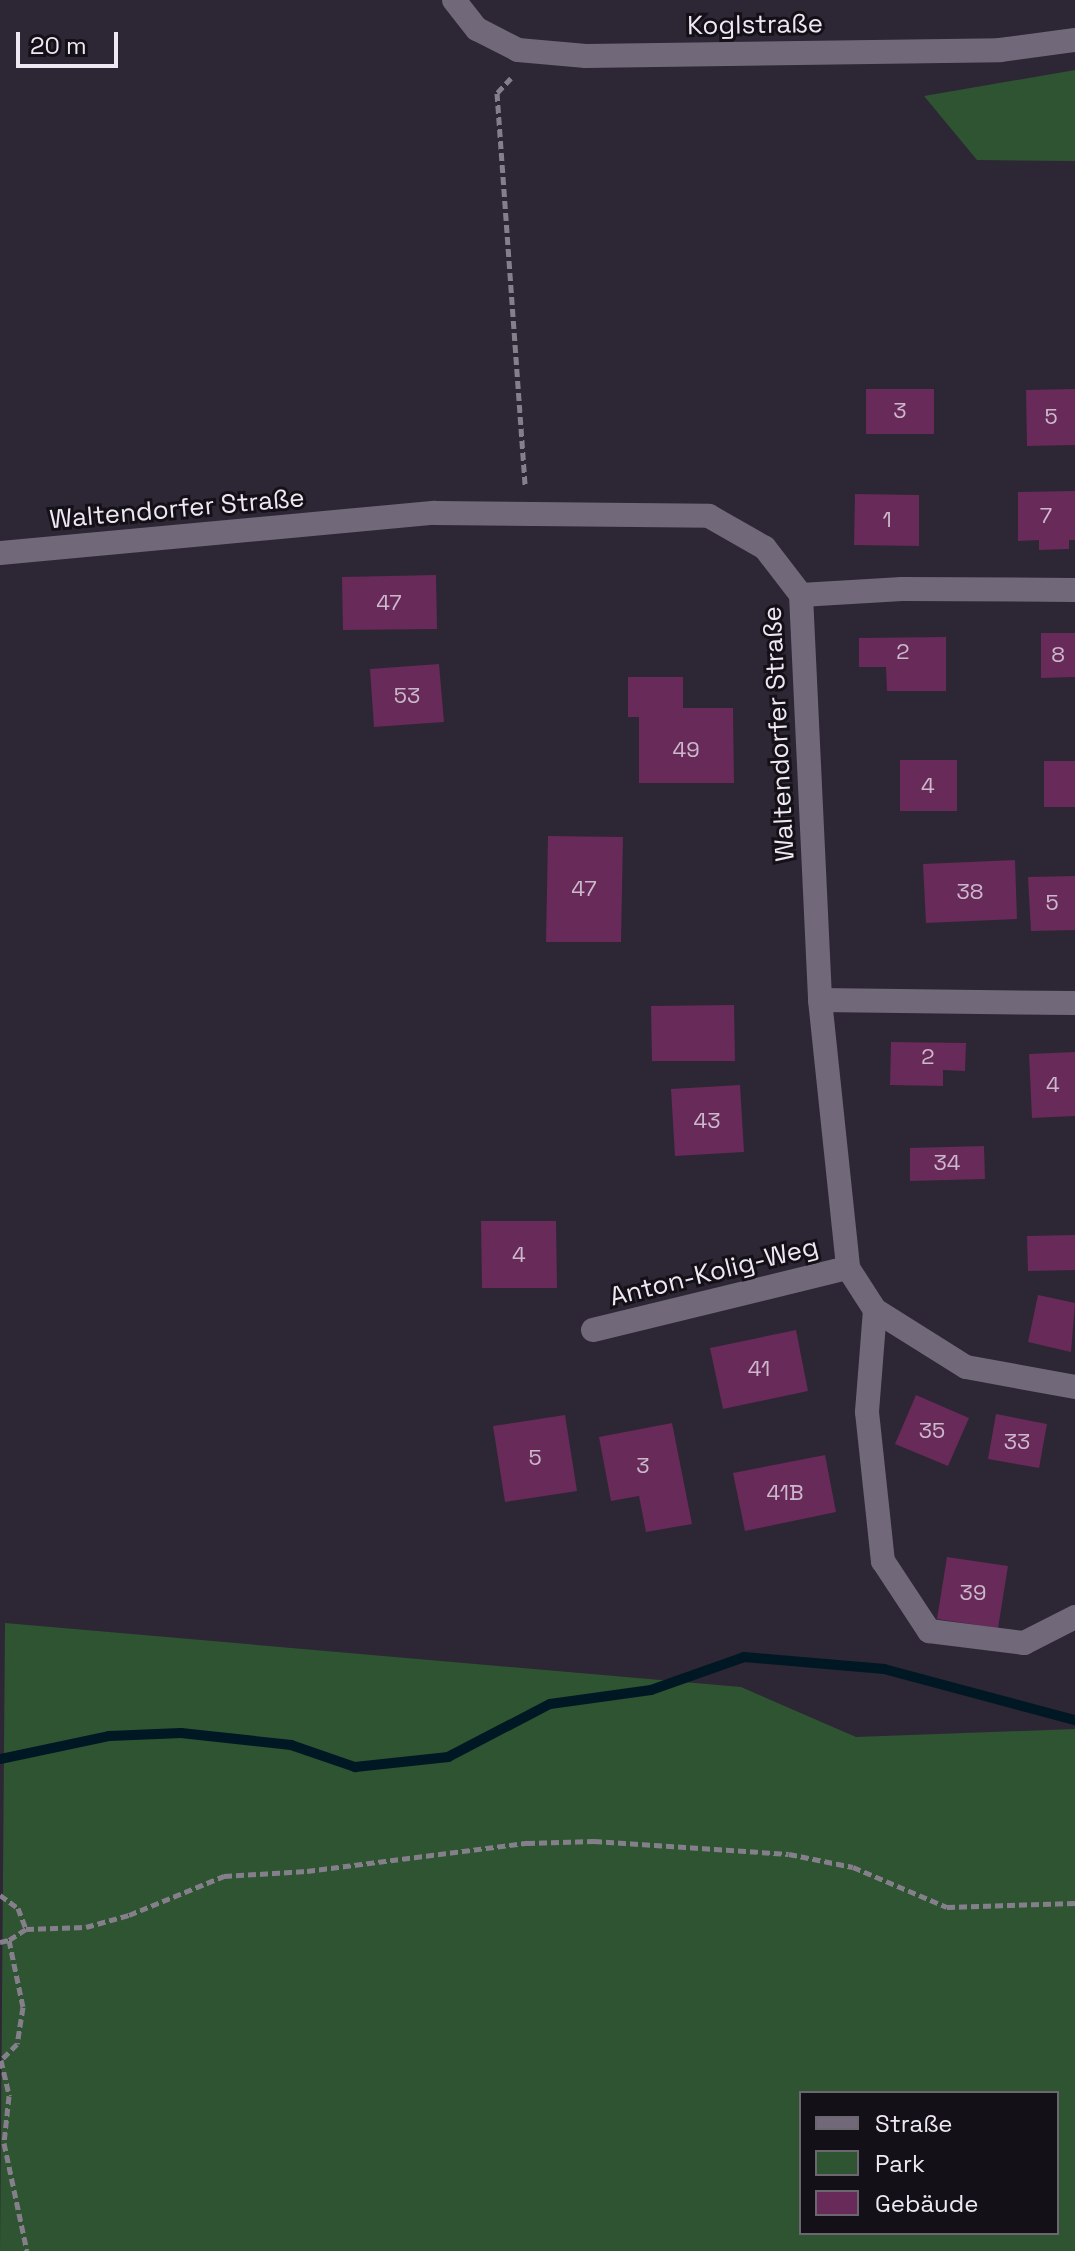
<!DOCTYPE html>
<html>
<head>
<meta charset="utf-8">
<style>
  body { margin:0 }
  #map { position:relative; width:1075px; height:2251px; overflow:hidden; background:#2d2634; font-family:"Space Grotesk",sans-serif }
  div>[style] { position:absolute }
  .green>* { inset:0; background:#2e5432 }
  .stream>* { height:10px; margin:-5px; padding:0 5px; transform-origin:5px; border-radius:5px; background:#001823 }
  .building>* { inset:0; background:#672a59 }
  .path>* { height:5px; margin-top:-2.5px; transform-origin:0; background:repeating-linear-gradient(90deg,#857f8b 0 8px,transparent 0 12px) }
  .minor>* { height:24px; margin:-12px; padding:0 12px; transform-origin:12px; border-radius:12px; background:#71687a }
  span { translate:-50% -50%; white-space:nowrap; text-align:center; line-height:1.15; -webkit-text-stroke:6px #141017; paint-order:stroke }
  .number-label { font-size:22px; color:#ccb8cc }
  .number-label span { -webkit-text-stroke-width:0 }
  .street-label { font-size:26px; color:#ede8f2 }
  .legend { position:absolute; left:799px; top:2091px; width:260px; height:144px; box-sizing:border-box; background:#141017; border:2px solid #6b666f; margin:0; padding:10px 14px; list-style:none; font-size:24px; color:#ede8f2 }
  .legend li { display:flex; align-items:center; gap:16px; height:40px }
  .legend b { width:40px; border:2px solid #6b666f }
  .scale { position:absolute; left:16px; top:32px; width:102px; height:36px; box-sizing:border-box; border:4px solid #ede8f2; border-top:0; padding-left:10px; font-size:24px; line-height:28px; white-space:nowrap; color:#ede8f2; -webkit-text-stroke:6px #141017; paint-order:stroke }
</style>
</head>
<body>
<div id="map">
  <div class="green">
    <div style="clip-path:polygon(1075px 70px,1075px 161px,977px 160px,924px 96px)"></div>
    <div style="clip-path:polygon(evenodd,5px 1623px,741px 1687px,856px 1737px,1075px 1729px,1075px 2251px,0 2251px,5px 1623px,801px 2093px,1057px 2093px,1057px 2233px,801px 2233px,801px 2093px)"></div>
  </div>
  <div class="stream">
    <div style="left:0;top:1759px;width:111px;rotate:-11.9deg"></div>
    <div style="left:109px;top:1736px;width:72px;rotate:-2.4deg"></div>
    <div style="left:181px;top:1733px;width:111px;rotate:6.2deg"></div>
    <div style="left:291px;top:1745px;width:68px;rotate:19deg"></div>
    <div style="left:355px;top:1767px;width:94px;rotate:-6.1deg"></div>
    <div style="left:448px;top:1757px;width:115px;rotate:-27.5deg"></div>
    <div style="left:550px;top:1704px;width:102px;rotate:-7.9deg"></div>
    <div style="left:651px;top:1690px;width:99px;rotate:-19.5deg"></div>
    <div style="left:744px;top:1657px;width:141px;rotate:4.9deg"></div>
    <div style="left:884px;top:1669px;width:198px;rotate:15deg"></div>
  </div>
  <div class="building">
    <div style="clip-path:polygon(866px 389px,934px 389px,934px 434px,866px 434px)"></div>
    <div style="clip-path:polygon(1075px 389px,1075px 445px,1027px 446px,1026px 390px)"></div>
    <div style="clip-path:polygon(1075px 491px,1075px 540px,1069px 540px,1069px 549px,1039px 550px,1039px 540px,1018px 541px,1018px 492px)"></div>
    <div style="clip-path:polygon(855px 494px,919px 495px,919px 546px,854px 545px)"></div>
    <div style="clip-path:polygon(436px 575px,437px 629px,343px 630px,342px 577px)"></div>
    <div style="clip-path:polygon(1041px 633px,1075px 633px,1075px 677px,1041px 678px)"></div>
    <div style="clip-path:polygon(946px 637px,946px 691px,887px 691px,886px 667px,859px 667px,859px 638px)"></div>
    <div style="clip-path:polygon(439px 664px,444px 722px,374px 727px,370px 669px)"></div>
    <div style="clip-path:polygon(628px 677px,683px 677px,683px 708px,733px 708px,734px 783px,639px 783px,639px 717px,628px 717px)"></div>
    <div style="clip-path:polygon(900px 760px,957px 760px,957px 811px,900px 811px)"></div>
    <div style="clip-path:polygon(1044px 761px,1075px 761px,1075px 807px,1044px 807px)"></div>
    <div style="clip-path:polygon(548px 836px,623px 837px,621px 942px,546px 942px)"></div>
    <div style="clip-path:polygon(1015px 860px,1017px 919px,926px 923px,923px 864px)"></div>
    <div style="clip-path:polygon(1075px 876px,1075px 930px,1031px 931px,1028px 877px)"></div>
    <div style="clip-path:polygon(734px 1005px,735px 1061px,652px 1061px,651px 1006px)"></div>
    <div style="clip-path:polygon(891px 1042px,966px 1043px,965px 1071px,943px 1070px,943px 1086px,890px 1085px)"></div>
    <div style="clip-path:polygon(1075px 1052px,1075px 1116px,1032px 1118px,1029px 1054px)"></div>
    <div style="clip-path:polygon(740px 1085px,744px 1152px,675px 1156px,671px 1089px)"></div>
    <div style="clip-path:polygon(984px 1146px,985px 1179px,910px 1181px,910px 1148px)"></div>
    <div style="clip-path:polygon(481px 1221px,556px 1221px,557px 1288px,482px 1288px)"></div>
    <div style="clip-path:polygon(1075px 1235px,1075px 1270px,1028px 1271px,1027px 1236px)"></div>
    <div style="clip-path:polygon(1038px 1295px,1075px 1303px,1071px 1352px,1028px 1342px)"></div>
    <div style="clip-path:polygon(796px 1330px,808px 1391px,723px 1409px,710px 1348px)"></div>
    <div style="clip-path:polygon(916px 1395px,969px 1418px,948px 1466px,895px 1444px)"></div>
    <div style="clip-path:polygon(996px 1414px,1047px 1424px,1039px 1468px,988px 1459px)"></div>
    <div style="clip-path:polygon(565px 1415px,577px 1491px,505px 1502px,493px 1426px)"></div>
    <div style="clip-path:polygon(672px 1423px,692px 1524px,646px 1532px,639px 1496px,611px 1501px,599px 1437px)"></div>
    <div style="clip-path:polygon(825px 1455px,836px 1512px,745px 1531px,733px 1473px)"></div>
    <div style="clip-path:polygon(947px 1557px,1008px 1566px,998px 1628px,937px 1619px)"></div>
  </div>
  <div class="path">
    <div style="left:511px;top:78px;width:21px;rotate:133deg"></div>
    <div style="left:497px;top:93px;width:393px;rotate:85.9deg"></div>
    <div style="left:0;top:1895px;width:22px;rotate:36deg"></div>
    <div style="left:18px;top:1908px;width:22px;rotate:69deg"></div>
    <div style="left:26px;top:1929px;width:60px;rotate:-1.9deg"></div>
    <div style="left:86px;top:1927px;width:45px;rotate:-15.6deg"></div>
    <div style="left:129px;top:1915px;width:103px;rotate:-22.3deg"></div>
    <div style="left:224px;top:1876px;width:83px;rotate:-3.4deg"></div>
    <div style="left:307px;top:1871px;width:222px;rotate:-7.3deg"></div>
    <div style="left:527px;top:1843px;width:67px;rotate:-1.7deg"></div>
    <div style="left:594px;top:1841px;width:195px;rotate:3.8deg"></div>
    <div style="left:789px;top:1854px;width:65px;rotate:11.5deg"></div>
    <div style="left:853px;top:1867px;width:102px;rotate:23.1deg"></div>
    <div style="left:947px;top:1907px;width:128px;rotate:-1.8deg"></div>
    <div style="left:26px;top:1929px;width:20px;rotate:147deg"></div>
    <div style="left:9px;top:1940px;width:68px;rotate:78.2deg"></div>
    <div style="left:23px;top:2007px;width:37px;rotate:99deg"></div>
    <div style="left:17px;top:2044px;width:23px;rotate:135deg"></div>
    <div style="left:1px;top:2060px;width:37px;rotate:77deg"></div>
    <div style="left:9px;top:2096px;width:47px;rotate:96.1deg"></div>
    <div style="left:4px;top:2143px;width:110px;rotate:78deg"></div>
    <div style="left:0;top:1942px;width:9px;rotate:-13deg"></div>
  </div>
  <div class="minor">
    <div style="left:454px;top:0;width:37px;rotate:52deg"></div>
    <div style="left:477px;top:29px;width:46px;rotate:27.1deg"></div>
    <div style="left:518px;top:50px;width:68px;rotate:5deg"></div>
    <div style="left:586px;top:56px;width:414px;rotate:-0.8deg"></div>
    <div style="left:1000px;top:50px;width:76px;rotate:-7.6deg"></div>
    <div style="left:0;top:553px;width:437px;rotate:-5.3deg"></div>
    <div style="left:435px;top:513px;width:274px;rotate:0.6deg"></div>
    <div style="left:709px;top:516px;width:64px;rotate:29.7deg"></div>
    <div style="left:765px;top:548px;width:59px;rotate:52.5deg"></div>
    <div style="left:801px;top:595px;width:405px;rotate:87.3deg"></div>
    <div style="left:820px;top:1000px;width:269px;rotate:84deg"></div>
    <div style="left:848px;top:1268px;width:50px;rotate:57.3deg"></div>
    <div style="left:875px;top:1310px;width:107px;rotate:32.1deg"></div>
    <div style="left:966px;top:1367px;width:111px;rotate:10.4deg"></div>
    <div style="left:801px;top:595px;width:101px;rotate:-3.4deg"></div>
    <div style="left:902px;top:589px;width:173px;rotate:0.3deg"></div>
    <div style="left:820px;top:1000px;width:255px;rotate:0.7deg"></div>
    <div style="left:875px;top:1310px;width:102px;rotate:94.5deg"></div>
    <div style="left:867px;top:1412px;width:150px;rotate:83.9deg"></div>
    <div style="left:883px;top:1561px;width:84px;rotate:56.7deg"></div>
    <div style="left:929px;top:1631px;width:96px;rotate:7.2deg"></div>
    <div style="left:1024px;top:1643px;width:57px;rotate:-27deg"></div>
    <div style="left:593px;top:1330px;width:262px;rotate:-13.7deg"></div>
  </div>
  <div class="number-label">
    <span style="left:900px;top:411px">3</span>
    <span style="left:1051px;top:417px">5</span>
    <span style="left:1046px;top:516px">7</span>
    <span style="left:887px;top:520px">1</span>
    <span style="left:389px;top:603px">47</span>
    <span style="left:903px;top:652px">2</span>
    <span style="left:1058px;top:655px">8</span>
    <span style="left:407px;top:696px">53</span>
    <span style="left:686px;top:750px">49</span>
    <span style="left:928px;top:786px">4</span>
    <span style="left:584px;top:889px">47</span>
    <span style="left:970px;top:892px">38</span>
    <span style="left:1052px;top:903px">5</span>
    <span style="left:928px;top:1057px">2</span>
    <span style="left:1053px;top:1085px">4</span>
    <span style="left:707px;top:1121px">43</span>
    <span style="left:947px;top:1163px">34</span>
    <span style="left:519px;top:1255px">4</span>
    <span style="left:759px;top:1369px">41</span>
    <span style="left:932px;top:1431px">35</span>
    <span style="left:1017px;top:1442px">33</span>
    <span style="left:535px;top:1458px">5</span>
    <span style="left:643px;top:1466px">3</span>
    <span style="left:785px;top:1493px">41B</span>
    <span style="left:973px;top:1593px">39</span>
  </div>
  <div class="street-label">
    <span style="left:755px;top:25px;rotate:-1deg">Koglstraße</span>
    <span style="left:177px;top:509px;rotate:-5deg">Waltendorfer Straße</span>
    <span style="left:779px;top:734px;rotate:-93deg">Waltendorfer Straße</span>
    <span style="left:714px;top:1272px;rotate:-14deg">Anton-Kolig-Weg</span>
  </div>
  <ul class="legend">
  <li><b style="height:10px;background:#71687a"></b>Straße</li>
  <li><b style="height:22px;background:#2e5432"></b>Park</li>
  <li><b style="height:22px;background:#672a59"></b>Gebäude</li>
  </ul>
  <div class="scale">20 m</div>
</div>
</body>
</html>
